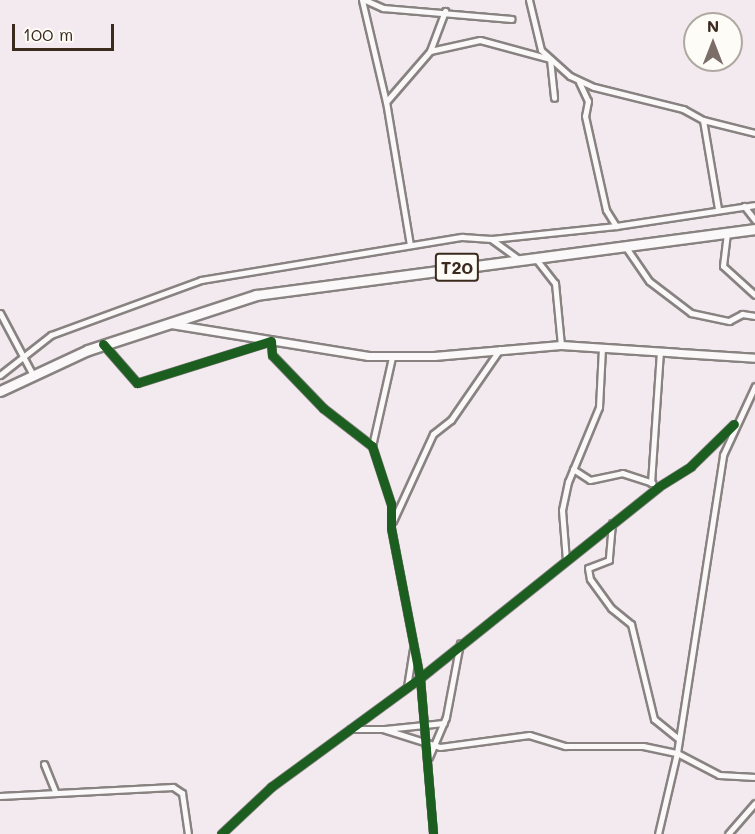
<!DOCTYPE html>
<html>
<head>
<meta charset="utf-8">
<style>
  body { margin:0 }
  #map { position:relative; width:755px; height:834px; overflow:hidden; background:#f2eaef; font-family:Mali,sans-serif }
  div>[style] { position:absolute }
  .roads { filter:drop-shadow(2px 0 #888281) drop-shadow(-2px 0 #888281) drop-shadow(0 2px #888281) drop-shadow(0 -2px #888281) }
  .minor>* { height:5px; margin:-2.5px; padding:0 2.5px; transform-origin:2.5px; border-radius:2.5px; background:#faf8f8 }
  .tertiary>* { height:7px; margin:-3.5px; padding:0 3.5px; transform-origin:3.5px; border-radius:3.5px; background:#faf8f8 }
  .primary>* { height:9px; margin:-4.5px; padding:0 4.5px; transform-origin:4.5px; border-radius:4.5px; background:#faf8f8 }
  .cycleway>* { height:9px; margin:-4.5px; padding:0 4.5px; transform-origin:4.5px; border-radius:4.5px; background:#1b5e20 }
  span { translate:-50% -50%; white-space:nowrap; text-align:center; line-height:1.15; -webkit-text-stroke:5px #fdfcf7; paint-order:stroke }
  .shield-label span { padding:2px 4px; background:#fdfcf7; border:2px solid; border-radius:4px; -webkit-text-stroke-width:0 }
  .shield-label { font-size:18px; color:#3b2a1e; font-weight:700 }
  .north { position:absolute; left:683px; top:12px; width:60px; height:60px; box-sizing:border-box; background:#fdfcf7; border:2px solid #afa8a0; border-radius:50%; rotate:0deg; font-size:16px; font-weight:700; line-height:24px; text-align:center; color:#3b2a1e }
  .north::after { content:''; display:block; margin:auto; width:21px; height:27px; background:#7b6d67; clip-path:polygon(50% 0,100% 100%,50% 72%,0 100%) }
  .scale { position:absolute; left:12px; top:24px; width:102px; height:27px; box-sizing:border-box; border:3px solid #3b2a1e; border-top:0; padding-left:8px; font-size:18px; line-height:21px; white-space:nowrap; color:#3b2a1e; -webkit-text-stroke:4px #fdfcf7; paint-order:stroke }
</style>
</head>
<body>
<div id="map">
  <div class="roads">
    <div class="minor">
      <div style="left:362px;top:0;width:105px;rotate:76.8deg"></div>
      <div style="left:365px;top:0;width:20px;rotate:24deg"></div>
      <div style="left:383px;top:8px;width:129px;rotate:4.9deg"></div>
      <div style="left:529px;top:0;width:51px;rotate:76.5deg"></div>
      <div style="left:541px;top:50px;width:39px;rotate:42deg"></div>
      <div style="left:570px;top:76px;width:26px;rotate:25deg"></div>
      <div style="left:594px;top:87px;width:92px;rotate:13.9deg"></div>
      <div style="left:683px;top:109px;width:23px;rotate:29deg"></div>
      <div style="left:703px;top:120px;width:90px;rotate:80.4deg"></div>
      <div style="left:430px;top:51px;width:43px;rotate:-69.4deg"></div>
      <div style="left:579px;top:82px;width:21px;rotate:65deg"></div>
      <div style="left:588px;top:101px;width:15px;rotate:101deg"></div>
      <div style="left:585px;top:116px;width:96px;rotate:77.4deg"></div>
      <div style="left:606px;top:210px;width:19px;rotate:58deg"></div>
      <div style="left:703px;top:120px;width:54px;rotate:14deg"></div>
      <div style="left:744px;top:206px;width:18px;rotate:52deg"></div>
      <div style="left:727px;top:233px;width:33px;rotate:97deg"></div>
      <div style="left:723px;top:266px;width:43px;rotate:42.2deg"></div>
      <div style="left:492px;top:239px;width:125px;rotate:-6deg"></div>
      <div style="left:616px;top:226px;width:141px;rotate:-8.6deg"></div>
      <div style="left:410px;top:245px;width:145px;rotate:-99.5deg"></div>
      <div style="left:386px;top:102px;width:67px;rotate:-49.2deg"></div>
      <div style="left:430px;top:51px;width:51px;rotate:-12.4deg"></div>
      <div style="left:480px;top:40px;width:73px;rotate:15.2deg"></div>
      <div style="left:550px;top:59px;width:39px;rotate:84deg"></div>
      <div style="left:625px;top:246px;width:42px;rotate:55.6deg"></div>
      <div style="left:649px;top:281px;width:53px;rotate:37.3deg"></div>
      <div style="left:691px;top:313px;width:39px;rotate:12deg"></div>
      <div style="left:729px;top:321px;width:15px;rotate:-28deg"></div>
      <div style="left:742px;top:314px;width:13px;rotate:9deg"></div>
      <div style="left:536px;top:259px;width:31px;rotate:52deg"></div>
      <div style="left:555px;top:283px;width:62px;rotate:84.5deg"></div>
      <div style="left:0;top:313px;width:70px;rotate:62deg"></div>
      <div style="left:103px;top:344px;width:52px;rotate:48.9deg"></div>
      <div style="left:137px;top:383px;width:140px;rotate:-17.4deg"></div>
      <div style="left:271px;top:341px;width:14px;rotate:86deg"></div>
      <div style="left:272px;top:355px;width:74px;rotate:46.1deg"></div>
      <div style="left:323px;top:408px;width:62px;rotate:37.8deg"></div>
      <div style="left:372px;top:446px;width:61px;rotate:71.9deg"></div>
      <div style="left:391px;top:504px;width:24px;rotate:90deg"></div>
      <div style="left:391px;top:528px;width:153px;rotate:79.1deg"></div>
      <div style="left:420px;top:678px;width:157px;rotate:85.2deg"></div>
      <div style="left:0;top:375px;width:65px;rotate:-38.1deg"></div>
      <div style="left:51px;top:335px;width:160px;rotate:-20.1deg"></div>
      <div style="left:201px;top:280px;width:265px;rotate:-9.4deg"></div>
      <div style="left:462px;top:237px;width:29px;rotate:4deg"></div>
      <div style="left:491px;top:239px;width:34px;rotate:36deg"></div>
      <div style="left:372px;top:446px;width:91px;rotate:-77.3deg"></div>
      <div style="left:573px;top:469px;width:20px;rotate:33deg"></div>
      <div style="left:590px;top:480px;width:33px;rotate:-12deg"></div>
      <div style="left:622px;top:473px;width:32px;rotate:18deg"></div>
      <div style="left:651px;top:483px;width:132px;rotate:-86.1deg"></div>
      <div style="left:393px;top:521px;width:96px;rotate:-65.3deg"></div>
      <div style="left:433px;top:434px;width:23px;rotate:-38deg"></div>
      <div style="left:451px;top:420px;width:86px;rotate:-55.4deg"></div>
      <div style="left:612px;top:523px;width:37px;rotate:95deg"></div>
      <div style="left:609px;top:560px;width:22px;rotate:159deg"></div>
      <div style="left:588px;top:568px;width:11px;rotate:80deg"></div>
      <div style="left:590px;top:579px;width:36px;rotate:54deg"></div>
      <div style="left:611px;top:608px;width:26px;rotate:39deg"></div>
      <div style="left:631px;top:624px;width:98px;rotate:76.4deg"></div>
      <div style="left:654px;top:719px;width:32px;rotate:39deg"></div>
      <div style="left:566px;top:560px;width:50px;rotate:-94.6deg"></div>
      <div style="left:562px;top:510px;width:29px;rotate:-78deg"></div>
      <div style="left:568px;top:482px;width:81px;rotate:-67.5deg"></div>
      <div style="left:599px;top:407px;width:59px;rotate:-87.1deg"></div>
      <div style="left:407px;top:687px;width:37px;rotate:-81deg"></div>
      <div style="left:350px;top:729px;width:33px"></div>
      <div style="left:383px;top:729px;width:60px;rotate:17.5deg"></div>
      <div style="left:440px;top:747px;width:90px;rotate:-7.7deg"></div>
      <div style="left:529px;top:735px;width:38px;rotate:17deg"></div>
      <div style="left:565px;top:746px;width:78px"></div>
      <div style="left:643px;top:746px;width:35px;rotate:12deg"></div>
      <div style="left:677px;top:753px;width:47px;rotate:27.6deg"></div>
      <div style="left:719px;top:775px;width:36px;rotate:3deg"></div>
      <div style="left:385px;top:729px;width:59px;rotate:-5.8deg"></div>
      <div style="left:429px;top:757px;width:43px;rotate:-67deg"></div>
      <div style="left:446px;top:717px;width:75px;rotate:-79.3deg"></div>
      <div style="left:44px;top:764px;width:29px;rotate:68deg"></div>
      <div style="left:0;top:796px;width:173px;rotate:-3deg"></div>
      <div style="left:173px;top:787px;width:11px;rotate:34deg"></div>
      <div style="left:182px;top:793px;width:41px;rotate:81.7deg"></div>
      <div style="left:221px;top:834px;width:69px;rotate:-43.2deg"></div>
      <div style="left:271px;top:787px;width:185px;rotate:-36.2deg"></div>
      <div style="left:420px;top:678px;width:305px;rotate:-38.7deg"></div>
      <div style="left:658px;top:487px;width:39px;rotate:-32deg"></div>
      <div style="left:691px;top:466px;width:60px;rotate:-44.3deg"></div>
      <div style="left:658px;top:834px;width:83px;rotate:-76.8deg"></div>
      <div style="left:677px;top:753px;width:302px;rotate:-81.2deg"></div>
      <div style="left:723px;top:455px;width:76px;rotate:-65.1deg"></div>
      <div style="left:728px;top:834px;width:41px;rotate:-48.9deg"></div>
    </div>
    <div class="tertiary">
      <div style="left:171px;top:324px;width:200px;rotate:9.2deg"></div>
      <div style="left:368px;top:356px;width:66px"></div>
      <div style="left:434px;top:356px;width:127px;rotate:-5deg"></div>
      <div style="left:561px;top:345px;width:194px;rotate:3.8deg"></div>
    </div>
    <div class="primary">
      <div style="left:0;top:391px;width:97px;rotate:-25deg"></div>
      <div style="left:88px;top:350px;width:177px;rotate:-18.1deg"></div>
      <div style="left:256px;top:295px;width:503px;rotate:-7.53deg"></div>
    </div>
  </div>
  <div class="cycleway">
    <div style="left:103px;top:344px;width:52px;rotate:48.9deg"></div>
    <div style="left:137px;top:383px;width:140px;rotate:-17.4deg"></div>
    <div style="left:271px;top:341px;width:14px;rotate:86deg"></div>
    <div style="left:272px;top:355px;width:74px;rotate:46.1deg"></div>
    <div style="left:323px;top:408px;width:62px;rotate:37.8deg"></div>
    <div style="left:372px;top:446px;width:61px;rotate:71.9deg"></div>
    <div style="left:391px;top:504px;width:24px;rotate:90deg"></div>
    <div style="left:391px;top:528px;width:153px;rotate:79.1deg"></div>
    <div style="left:420px;top:678px;width:157px;rotate:85.2deg"></div>
    <div style="left:221px;top:834px;width:69px;rotate:-43.2deg"></div>
    <div style="left:271px;top:787px;width:185px;rotate:-36.2deg"></div>
    <div style="left:420px;top:678px;width:305px;rotate:-38.7deg"></div>
    <div style="left:658px;top:487px;width:39px;rotate:-32deg"></div>
    <div style="left:691px;top:466px;width:60px;rotate:-44.3deg"></div>
  </div>
  <div class="shield-label">
    <span style="left:457px;top:267px">T20</span>
  </div>
  <div class="north">N</div>
  <div class="scale">100 m</div>
</div>
</body>
</html>
